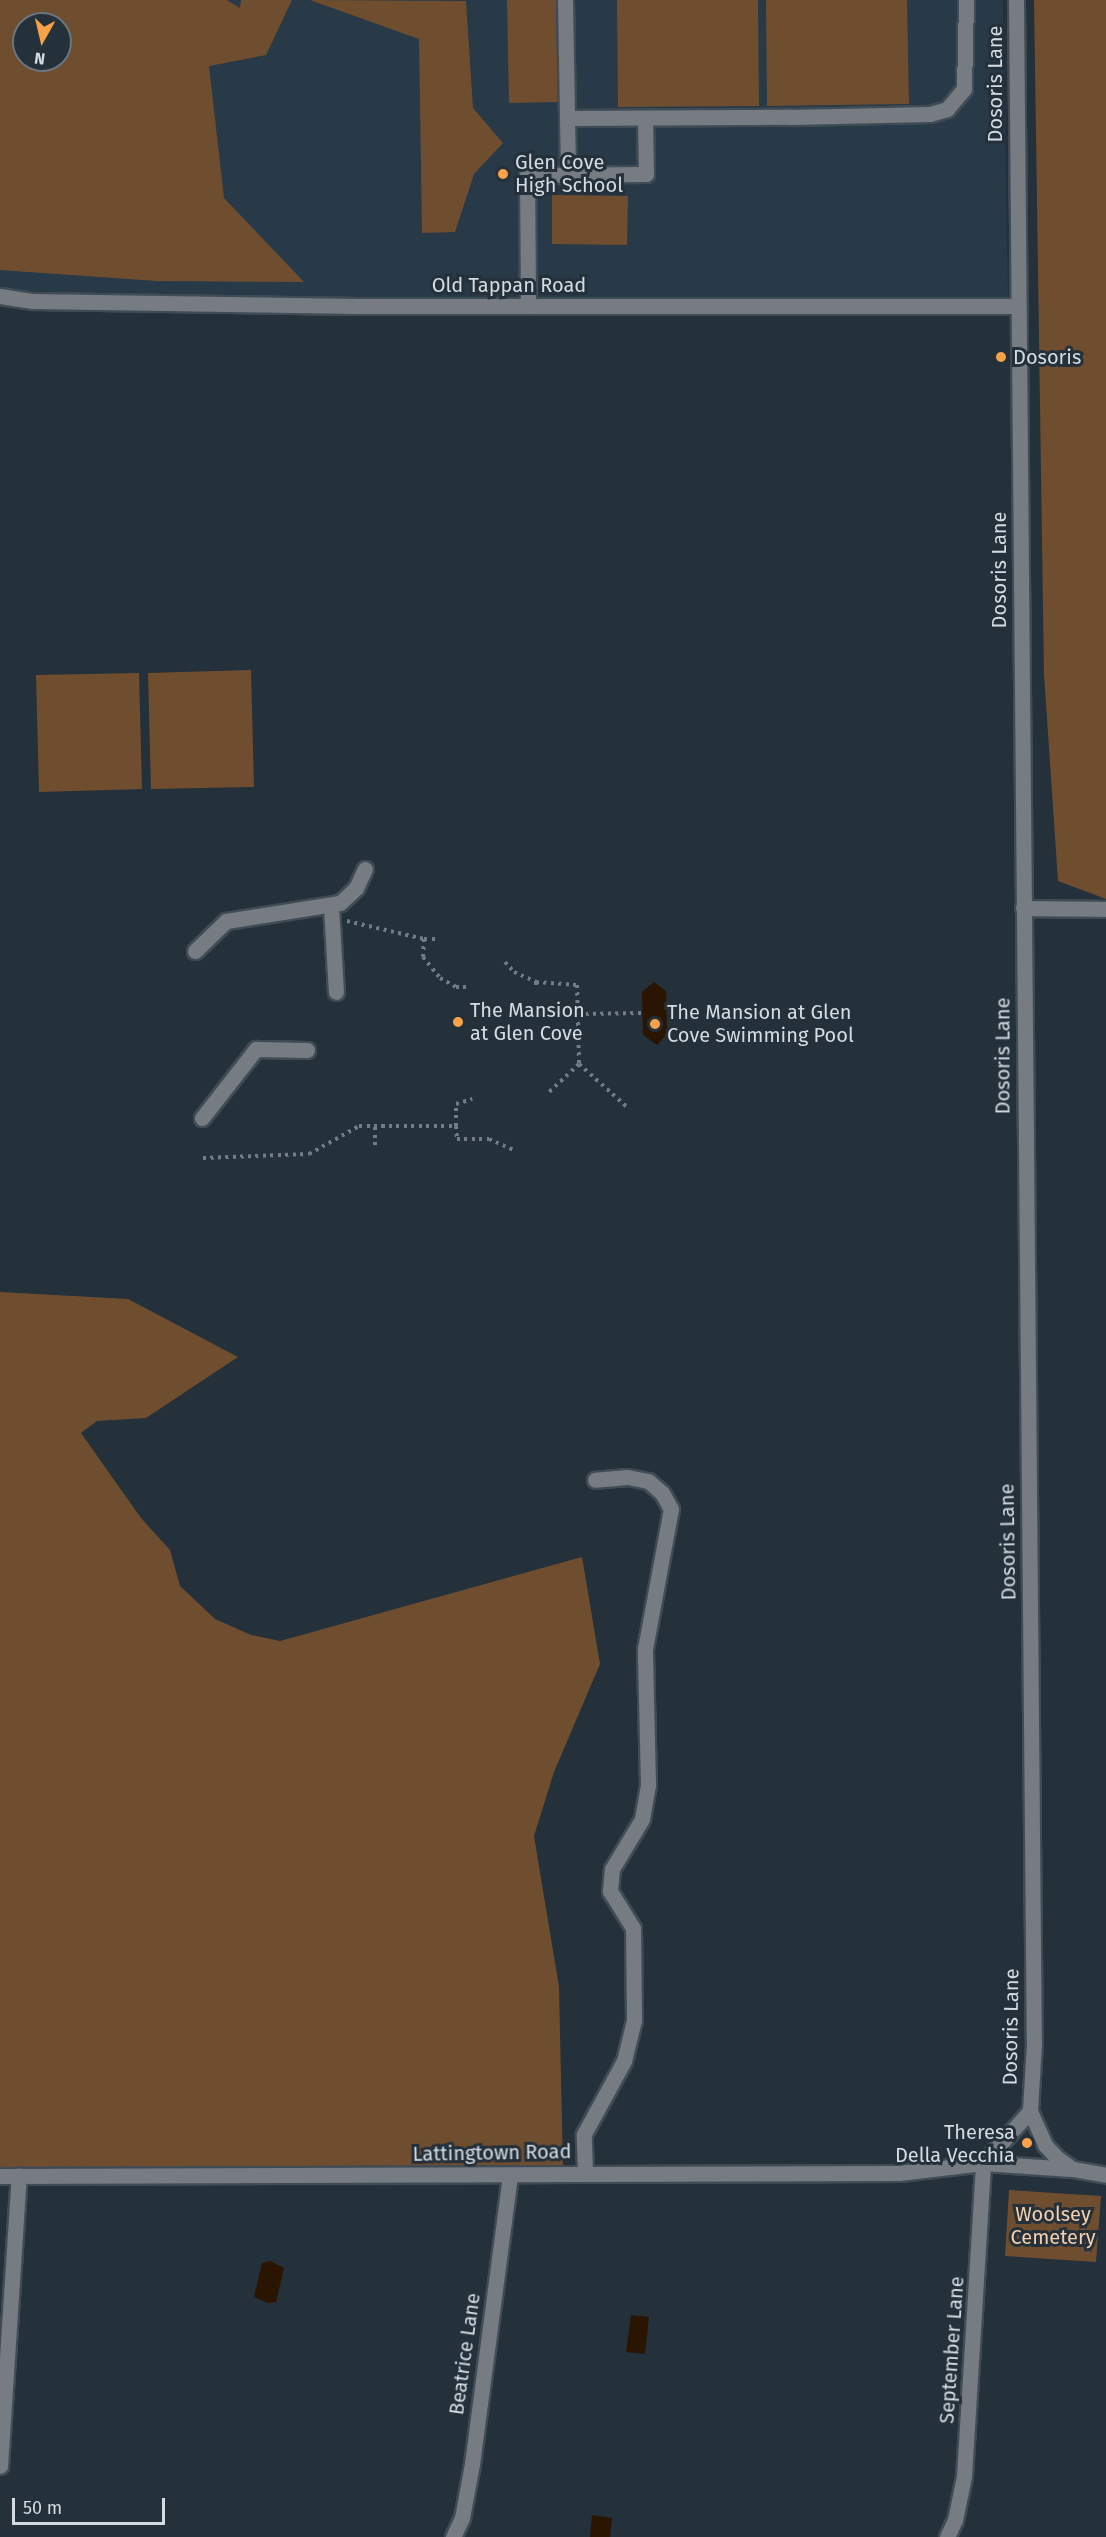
<!DOCTYPE html>
<html>
<head>
<meta charset="utf-8">
<style>
  body { margin:0 }
  #map { position:relative; width:1106px; height:2537px; overflow:hidden; background:#24303a; font-family:"Fira Sans",sans-serif }
  div>[style] { position:absolute }
  .built>* { inset:0; background:#283948 }
  .green>* { inset:0; background:#6f4e2f }
  .water>* { inset:0; background:#2a1502 }
  .path>* { height:4px; margin-top:-2px; transform-origin:0; background:repeating-linear-gradient(90deg,#727c85 0 3px,transparent 0 7.5px) }
  .roads { filter:drop-shadow(2px 0 #404c55) drop-shadow(-2px 0 #404c55) drop-shadow(0 2px #404c55) drop-shadow(0 -2px #404c55) }
  .minor>* { height:15px; margin:-7.5px; padding:0 7.5px; transform-origin:7.5px; border-radius:7.5px; background:#767c81 }
  .dots>* { width:16px; height:16px; translate:-50% -50%; box-sizing:border-box; border:3px solid #24303a; border-radius:50% }
  span { translate:-50% -50%; white-space:nowrap; text-align:center; line-height:1.15; -webkit-text-stroke:6px #24303a; paint-order:stroke }
  .street-label { font-size:20px; color:#d4dce3 }
  .poi-label { font-size:20px; color:#d4dce3 }
  .left { translate:0 -50%; text-align:left }
  .right { translate:-100% -50%; text-align:right }
  .park-label { font-size:20px; color:#f7cfab }
  .north { position:absolute; left:12px; top:12px; width:60px; height:60px; box-sizing:border-box; background:#24303a; border:2px solid #6a757e; border-radius:50%; rotate:188deg; font-size:16px; font-weight:700; line-height:24px; text-align:center; color:#d4dce3 }
  .north::after { content:''; display:block; margin:auto; width:21px; height:27px; background:#f7a149; clip-path:polygon(50% 0,100% 100%,50% 72%,0 100%) }
  .scale { position:absolute; left:12px; top:2498px; width:153px; height:27px; box-sizing:border-box; border:3px solid #d4dce3; border-top:0; padding-left:8px; font-size:18px; line-height:21px; white-space:nowrap; color:#d4dce3; -webkit-text-stroke:4px #24303a; paint-order:stroke }
</style>
</head>
<body>
<div id="map">
  <div class="built">
    <div style="clip-path:polygon(evenodd,0 0,1003px 0,1008px 298px,332px 299px,32px 293px,0 287px,0 0,24px 24px,60px 24px,60px 60px,24px 60px,24px 24px)"></div>
  </div>
  <div class="green">
    <div style="clip-path:polygon(evenodd,0 0,227px 0,240px 8px,241px 0,292px 0,266px 55px,209px 66px,224px 198px,304px 282px,157px 281px,0 270px,0 0,24px 24px,60px 24px,60px 60px,24px 60px,24px 24px)"></div>
    <div style="clip-path:polygon(310px 0,466px 1px,473px 108px,503px 143px,474px 174px,455px 232px,422px 233px,419px 39px)"></div>
    <div style="clip-path:polygon(507px 0,556px 0,558px 102px,509px 103px)"></div>
    <div style="clip-path:polygon(617px 0,758px 0,759px 106px,618px 107px)"></div>
    <div style="clip-path:polygon(766px 0,907px 0,909px 104px,767px 106px)"></div>
    <div style="clip-path:polygon(1034px 0,1106px 0,1106px 899px,1058px 881px,1044px 674px)"></div>
    <div style="clip-path:polygon(552px 195px,628px 196px,627px 245px,552px 244px)"></div>
    <div style="clip-path:polygon(251px 670px,254px 787px,151px 789px,148px 673px)"></div>
    <div style="clip-path:polygon(139px 673px,142px 789px,39px 792px,36px 675px)"></div>
    <div style="clip-path:polygon(0 1292px,128px 1299px,238px 1357px,146px 1418px,97px 1421px,81px 1433px,141px 1518px,170px 1550px,180px 1586px,215px 1619px,251px 1635px,280px 1641px,582px 1557px,600px 1664px,554px 1772px,534px 1836px,559px 1987px,563px 2167px,0 2172px)"></div>
    <div style="clip-path:polygon(1009px 2190px,1101px 2196px,1096px 2262px,1005px 2256px)"></div>
  </div>
  <div class="water">
    <div style="clip-path:polygon(654px 982px,666px 991px,667px 1034px,657px 1045px,643px 1035px,642px 992px)"></div>
    <div style="clip-path:polygon(270px 2261px,284px 2268px,276px 2302px,268px 2303px,254px 2297px,262px 2263px)"></div>
    <div style="clip-path:polygon(631px 2315px,649px 2317px,645px 2354px,626px 2352px)"></div>
    <div style="clip-path:polygon(592px 2515px,612px 2518px,610px 2537px,590px 2537px)"></div>
  </div>
  <div class="path">
    <div style="left:347px;top:921px;width:79px;rotate:13.2deg"></div>
    <div style="left:424px;top:939px;width:15px"></div>
    <div style="left:424px;top:939px;width:18px;rotate:93deg"></div>
    <div style="left:423px;top:957px;width:27px;rotate:51deg"></div>
    <div style="left:440px;top:978px;width:18px;rotate:29deg"></div>
    <div style="left:456px;top:987px;width:14px"></div>
    <div style="left:505px;top:962px;width:13px;rotate:48deg"></div>
    <div style="left:514px;top:972px;width:24px;rotate:24deg"></div>
    <div style="left:536px;top:982px;width:7px;rotate:90deg"></div>
    <div style="left:536px;top:982px;width:41px;rotate:4.2deg"></div>
    <div style="left:577px;top:985px;width:79px;rotate:88.5deg"></div>
    <div style="left:579px;top:1064px;width:42px;rotate:136.9deg"></div>
    <div style="left:578px;top:1014px;width:65px;rotate:-0.9deg"></div>
    <div style="left:579px;top:1064px;width:66px;rotate:41.9deg"></div>
    <div style="left:456px;top:1126px;width:13px;rotate:86deg"></div>
    <div style="left:457px;top:1139px;width:32px"></div>
    <div style="left:489px;top:1139px;width:27px;rotate:24deg"></div>
    <div style="left:375px;top:1127px;width:19px;rotate:90deg"></div>
    <div style="left:203px;top:1158px;width:106px;rotate:-2.2deg"></div>
    <div style="left:309px;top:1154px;width:57px;rotate:-29.2deg"></div>
    <div style="left:359px;top:1126px;width:97px"></div>
    <div style="left:456px;top:1126px;width:22px;rotate:-90deg"></div>
    <div style="left:456px;top:1104px;width:17px;rotate:-17deg"></div>
  </div>
  <div class="roads">
    <div class="minor">
      <div style="left:565px;top:0;width:174px;rotate:89deg"></div>
      <div style="left:1016px;top:0;width:2043px;rotate:89.5deg"></div>
      <div style="left:1034px;top:2043px;width:68px;rotate:93.4deg"></div>
      <div style="left:1030px;top:2111px;width:37px;rotate:66deg"></div>
      <div style="left:1045px;top:2145px;width:18px;rotate:47deg"></div>
      <div style="left:1057px;top:2158px;width:19px;rotate:35deg"></div>
      <div style="left:1073px;top:2169px;width:34px;rotate:10deg"></div>
      <div style="left:567px;top:118px;width:224px;rotate:-0.3deg"></div>
      <div style="left:791px;top:117px;width:139px;rotate:-1.2deg"></div>
      <div style="left:930px;top:114px;width:18px;rotate:-16deg"></div>
      <div style="left:947px;top:109px;width:26px;rotate:-50deg"></div>
      <div style="left:964px;top:89px;width:89px;rotate:-88.7deg"></div>
      <div style="left:0;top:296px;width:33px;rotate:9deg"></div>
      <div style="left:33px;top:301px;width:324px;rotate:0.9deg"></div>
      <div style="left:357px;top:306px;width:661px"></div>
      <div style="left:528px;top:306px;width:131px;rotate:-90.4deg"></div>
      <div style="left:527px;top:175px;width:119px;rotate:-0.5deg"></div>
      <div style="left:646px;top:174px;width:56px;rotate:-91deg"></div>
      <div style="left:331px;top:906px;width:86px;rotate:86.7deg"></div>
      <div style="left:1023px;top:908px;width:83px;rotate:0.7deg"></div>
      <div style="left:195px;top:951px;width:43px;rotate:-44.1deg"></div>
      <div style="left:226px;top:921px;width:115px;rotate:-9deg"></div>
      <div style="left:340px;top:903px;width:22px;rotate:-43deg"></div>
      <div style="left:356px;top:888px;width:21px;rotate:-65deg"></div>
      <div style="left:202px;top:1118px;width:88px;rotate:-52deg"></div>
      <div style="left:256px;top:1049px;width:51px;rotate:1.1deg"></div>
      <div style="left:585px;top:2172px;width:38px;rotate:-92deg"></div>
      <div style="left:584px;top:2134px;width:83px;rotate:-61.3deg"></div>
      <div style="left:624px;top:2061px;width:42px;rotate:-76.3deg"></div>
      <div style="left:634px;top:2020px;width:92px;rotate:-90.6deg"></div>
      <div style="left:633px;top:1928px;width:44px;rotate:-121.9deg"></div>
      <div style="left:610px;top:1891px;width:22px;rotate:-85deg"></div>
      <div style="left:612px;top:1869px;width:58px;rotate:-59deg"></div>
      <div style="left:642px;top:1819px;width:35px;rotate:-80deg"></div>
      <div style="left:648px;top:1785px;width:136px;rotate:-91.3deg"></div>
      <div style="left:645px;top:1649px;width:142px;rotate:-79.5deg"></div>
      <div style="left:671px;top:1509px;width:18px;rotate:-119deg"></div>
      <div style="left:662px;top:1493px;width:18px;rotate:-139deg"></div>
      <div style="left:648px;top:1481px;width:21px;rotate:-169deg"></div>
      <div style="left:627px;top:1477px;width:32px;rotate:175deg"></div>
      <div style="left:0;top:2176px;width:899px;rotate:-0.19deg"></div>
      <div style="left:899px;top:2173px;width:85px;rotate:-6.8deg"></div>
      <div style="left:983px;top:2163px;width:70px;rotate:-47.9deg"></div>
      <div style="left:0;top:2466px;width:291px;rotate:-86.3deg"></div>
      <div style="left:453px;top:2537px;width:21px;rotate:-65deg"></div>
      <div style="left:462px;top:2518px;width:55px;rotate:-79.5deg"></div>
      <div style="left:472px;top:2464px;width:292px;rotate:-82.5deg"></div>
      <div style="left:947px;top:2537px;width:19px;rotate:-65deg"></div>
      <div style="left:955px;top:2520px;width:45px;rotate:-78.4deg"></div>
      <div style="left:964px;top:2476px;width:314px;rotate:-86.5deg"></div>
      <div style="left:983px;top:2163px;width:88px;rotate:3.9deg"></div>
    </div>
  </div>
  <div class="dots">
    <div style="left:503px;top:174px;background:#f7a149"></div>
    <div style="left:1001px;top:357px;background:#f7a149"></div>
    <div style="left:458px;top:1022px;background:#f7a149"></div>
    <div style="left:655px;top:1024px;background:#f7a149"></div>
    <div style="left:1027px;top:2143px;background:#f7a149"></div>
  </div>
  <div class="street-label">
    <span style="left:995px;top:84px;rotate:-90deg">Dosoris Lane</span>
    <span style="left:509px;top:285px">Old Tappan Road</span>
    <span style="left:999px;top:570px;rotate:-90deg">Dosoris Lane</span>
    <span style="left:1003px;top:1056px;rotate:-90deg">Dosoris Lane</span>
    <span style="left:1008px;top:1542px;rotate:-91deg">Dosoris Lane</span>
    <span style="left:1011px;top:2027px;rotate:-89deg">Dosoris Lane</span>
    <span style="left:492px;top:2153px;rotate:-1deg">Lattingtown Road</span>
    <span style="left:952px;top:2350px;rotate:-86deg">September Lane</span>
    <span style="left:465px;top:2354px;rotate:-82deg">Beatrice Lane</span>
  </div>
  <div class="poi-label">
    <span class="left" style="left:515px;top:174px">Glen Cove<br>High School</span>
    <span class="left" style="left:1013px;top:357px">Dosoris</span>
    <span class="left" style="left:470px;top:1022px">The Mansion<br>at Glen Cove</span>
    <span class="left" style="left:667px;top:1024px">The Mansion at Glen<br>Cove Swimming Pool</span>
    <span class="right" style="left:1015px;top:2144px">Theresa<br>Della Vecchia</span>
  </div>
  <div class="park-label">
    <span style="left:1053px;top:2226px">Woolsey<br>Cemetery</span>
  </div>
  <div class="north">N</div>
  <div class="scale">50 m</div>
</div>
</body>
</html>
